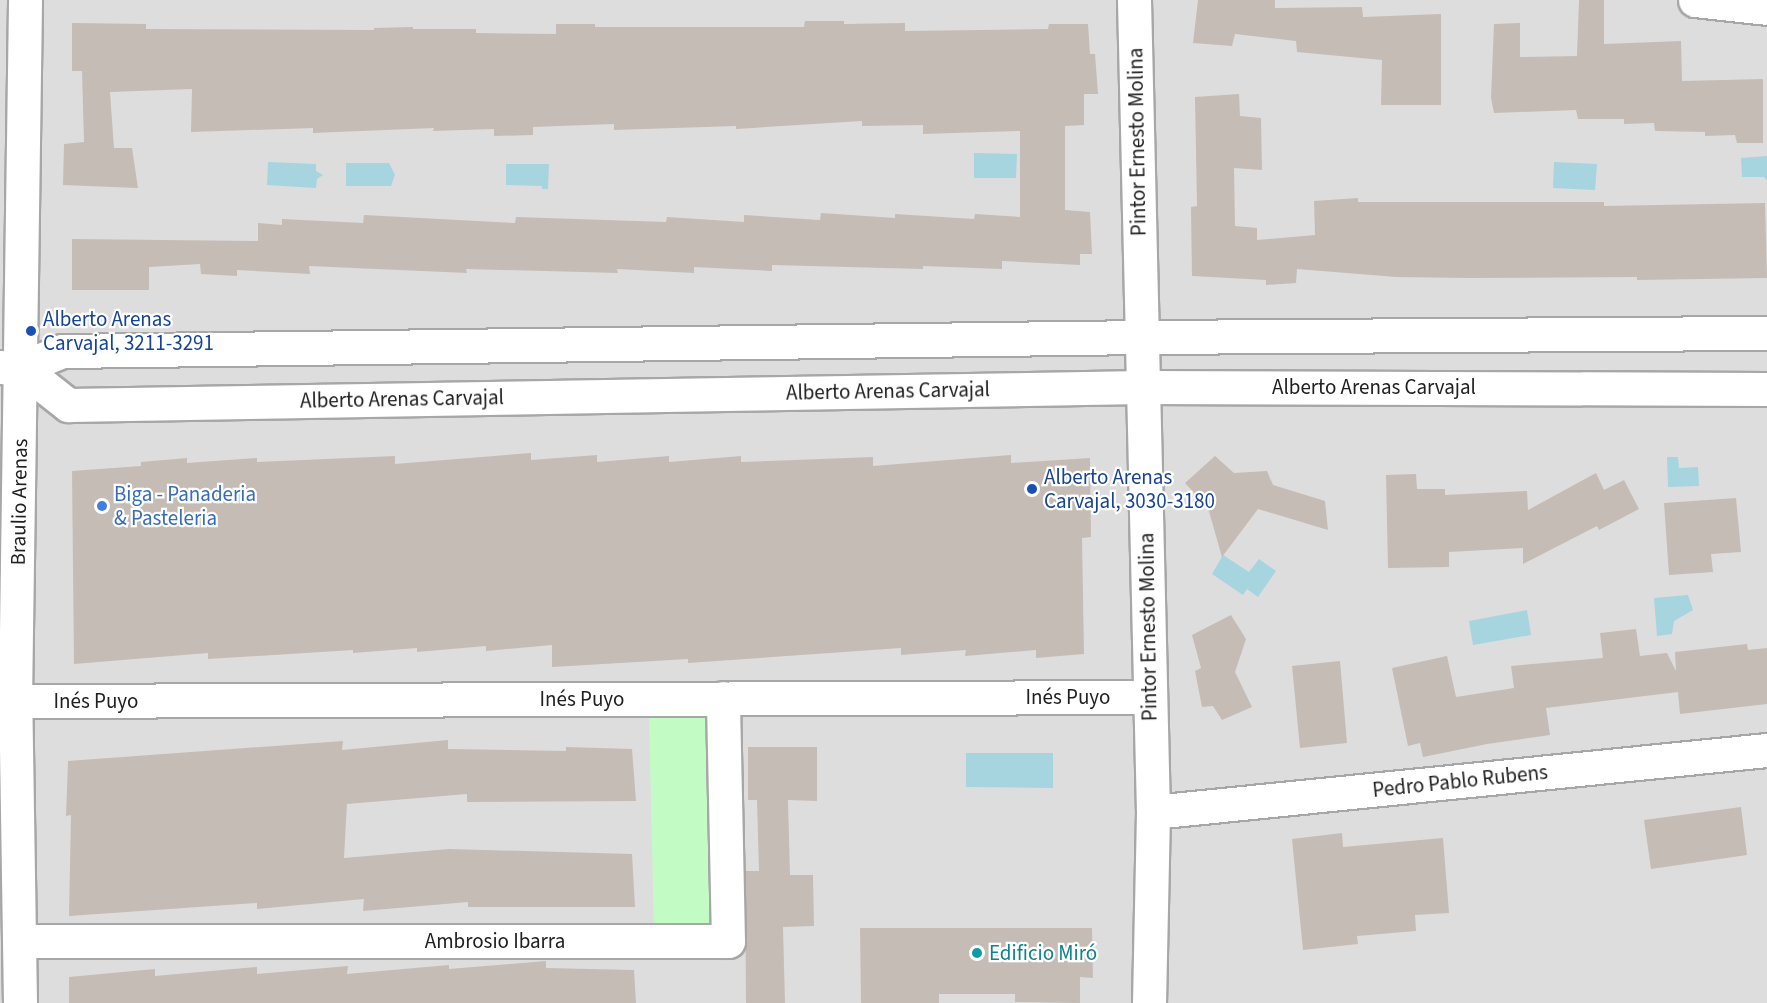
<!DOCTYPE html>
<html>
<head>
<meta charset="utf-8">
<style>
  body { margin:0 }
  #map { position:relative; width:1767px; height:1003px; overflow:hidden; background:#f0ece6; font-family:"Source Sans 3",sans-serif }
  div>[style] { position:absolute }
  .residential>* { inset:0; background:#dedddd }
  .park>* { inset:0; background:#c3fbc5 }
  .water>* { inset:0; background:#a6d4df }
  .building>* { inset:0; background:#c5bcb5 }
  .roads { filter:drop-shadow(2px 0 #a7a7a7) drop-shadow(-2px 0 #a7a7a7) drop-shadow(0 2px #a7a7a7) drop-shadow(0 -2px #a7a7a7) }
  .minor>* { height:33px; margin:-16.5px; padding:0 16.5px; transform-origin:16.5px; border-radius:16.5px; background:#fff }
  .dots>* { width:16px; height:16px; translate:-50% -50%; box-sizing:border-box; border:3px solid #fff; border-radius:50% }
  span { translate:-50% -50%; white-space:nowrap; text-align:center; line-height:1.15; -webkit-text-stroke:4.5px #fff; paint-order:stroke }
  .street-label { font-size:21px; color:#202020 }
  .transit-label { font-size:21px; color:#164399 }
  .left { translate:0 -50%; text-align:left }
  .shop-label { font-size:21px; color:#366cbe }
  .culture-label { font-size:21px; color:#0d838f }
</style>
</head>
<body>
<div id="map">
  <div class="residential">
    <div style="clip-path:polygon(0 0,1767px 0,1767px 1003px,0 1003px)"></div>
  </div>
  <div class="park">
    <div style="clip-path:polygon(711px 713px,715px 934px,654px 936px,649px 714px)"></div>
  </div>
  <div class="water">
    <div style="clip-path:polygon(974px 153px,1017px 154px,1016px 178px,974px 178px)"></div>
    <div style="clip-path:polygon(1767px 156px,1767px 181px,1764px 177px,1742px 177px,1741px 158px)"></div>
    <div style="clip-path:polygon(268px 162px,316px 164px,316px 171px,323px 175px,317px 179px,316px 188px,267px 185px)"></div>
    <div style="clip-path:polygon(1554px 162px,1597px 164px,1595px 190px,1553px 188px)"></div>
    <div style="clip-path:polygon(346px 163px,389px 163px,395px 175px,391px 186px,346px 186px)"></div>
    <div style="clip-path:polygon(506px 164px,549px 164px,548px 189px,542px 189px,542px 186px,506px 185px)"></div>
    <div style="clip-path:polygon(1667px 457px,1678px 457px,1679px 468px,1698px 467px,1699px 486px,1668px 487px)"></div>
    <div style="clip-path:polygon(1223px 555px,1249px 572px,1259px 559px,1276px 571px,1258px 597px,1247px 589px,1243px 595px,1212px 574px)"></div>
    <div style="clip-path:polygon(1688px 595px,1693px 610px,1674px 621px,1672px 634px,1657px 636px,1654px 598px)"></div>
    <div style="clip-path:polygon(1527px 610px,1531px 635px,1473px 645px,1469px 621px)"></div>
    <div style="clip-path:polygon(966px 753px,1053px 753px,1053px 788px,966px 787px)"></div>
  </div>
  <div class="building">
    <div style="clip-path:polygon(1198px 0,1275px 0,1275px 8px,1362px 7px,1363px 17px,1441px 14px,1441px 105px,1381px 105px,1382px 60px,1297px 52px,1296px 41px,1235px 34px,1232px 46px,1193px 43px)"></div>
    <div style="clip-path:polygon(1579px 0,1604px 0,1604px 44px,1681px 41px,1682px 81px,1763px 79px,1763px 143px,1737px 143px,1735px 135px,1705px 136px,1705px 132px,1655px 131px,1654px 123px,1624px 124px,1624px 119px,1578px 119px,1576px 110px,1494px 113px,1491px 98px,1494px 24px,1520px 23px,1520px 57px,1577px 56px)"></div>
    <div style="clip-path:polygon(805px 21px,844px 21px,844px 24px,905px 23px,905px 31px,1048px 29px,1049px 24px,1088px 24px,1090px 54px,1095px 54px,1098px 94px,1084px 94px,1084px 125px,1065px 126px,1065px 210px,1090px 212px,1092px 254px,1080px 254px,1080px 265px,1002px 261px,1002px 269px,923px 266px,923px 269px,772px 265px,772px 271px,694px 267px,694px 273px,617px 269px,618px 273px,466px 269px,467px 273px,309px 266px,310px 274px,237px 270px,237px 276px,201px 274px,200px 264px,149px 267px,149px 290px,72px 290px,72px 239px,258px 241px,258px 223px,282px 225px,282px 219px,363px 223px,364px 215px,515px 223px,516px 217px,666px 222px,667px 217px,744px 222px,744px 215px,820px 220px,821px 213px,895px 218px,895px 214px,974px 219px,975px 214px,1020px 217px,1020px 131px,923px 134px,923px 125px,862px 126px,862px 121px,736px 129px,736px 126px,614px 130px,614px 124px,533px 127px,533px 135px,494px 136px,494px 129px,433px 131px,434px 128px,313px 133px,313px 128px,191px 132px,192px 89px,110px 92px,114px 148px,132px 148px,138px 188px,63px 185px,64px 144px,84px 142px,82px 71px,72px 71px,72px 23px,146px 24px,146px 29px,374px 30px,374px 28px,413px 27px,413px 29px,476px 29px,476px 33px,556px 34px,556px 24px,595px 24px,595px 27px,804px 27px)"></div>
    <div style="clip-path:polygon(1239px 94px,1240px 116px,1261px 118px,1262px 170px,1234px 168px,1235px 226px,1257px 228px,1257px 240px,1315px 235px,1314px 201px,1358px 198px,1358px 202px,1604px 202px,1604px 206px,1765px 203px,1767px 278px,1637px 280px,1637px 277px,1469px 278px,1396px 277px,1297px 269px,1296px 283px,1266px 285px,1266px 280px,1192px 276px,1191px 207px,1197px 206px,1195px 97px)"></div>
    <div style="clip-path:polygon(531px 453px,531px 460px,597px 455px,597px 462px,669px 456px,669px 462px,741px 456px,741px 462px,873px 457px,873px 466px,1011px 455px,1011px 463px,1090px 458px,1091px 537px,1082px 538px,1084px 654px,1036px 658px,1036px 650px,965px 656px,966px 650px,901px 655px,901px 648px,688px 663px,688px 659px,552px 667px,552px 645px,486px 651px,486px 646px,417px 652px,417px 648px,353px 653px,353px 650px,208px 659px,208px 653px,74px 664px,72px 471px,141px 466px,141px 462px,187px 458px,187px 463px,257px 458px,257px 462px,395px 456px,395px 464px)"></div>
    <div style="clip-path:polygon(1215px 456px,1234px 473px,1267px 471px,1273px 485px,1325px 501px,1328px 530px,1258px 509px,1222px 557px,1208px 508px,1185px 483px)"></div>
    <div style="clip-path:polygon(1596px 473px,1604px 490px,1624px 480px,1639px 509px,1599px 530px,1597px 526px,1523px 564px,1523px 548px,1449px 552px,1449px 567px,1388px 568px,1386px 475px,1416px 474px,1417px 489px,1445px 489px,1445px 495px,1527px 491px,1528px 510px)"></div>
    <div style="clip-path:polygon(1736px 498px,1741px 552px,1711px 554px,1713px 572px,1669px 575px,1664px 503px)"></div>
    <div style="clip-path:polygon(1231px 615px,1246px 639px,1235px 672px,1252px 707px,1222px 720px,1213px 706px,1202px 707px,1195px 671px,1201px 668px,1192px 635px)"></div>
    <div style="clip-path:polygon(1636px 629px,1640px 656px,1667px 653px,1676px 671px,1675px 652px,1747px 644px,1748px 650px,1767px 648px,1767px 704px,1680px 714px,1678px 692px,1546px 708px,1550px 735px,1487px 744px,1423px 757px,1420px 743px,1408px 746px,1392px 668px,1447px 656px,1456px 697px,1514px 688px,1511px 666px,1603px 658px,1600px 633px)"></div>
    <div style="clip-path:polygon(1340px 661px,1347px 743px,1300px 748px,1292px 666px)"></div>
    <div style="clip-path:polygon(448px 740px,448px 749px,566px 751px,566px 747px,632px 749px,636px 801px,467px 802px,467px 794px,347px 804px,344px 858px,449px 849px,632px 854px,635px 907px,468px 907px,468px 902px,363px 911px,364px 899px,257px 909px,257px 903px,69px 916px,71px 815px,66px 816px,68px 761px,343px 741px,342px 750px)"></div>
    <div style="clip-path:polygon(748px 747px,817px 747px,817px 801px,788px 800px,790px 875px,813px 875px,814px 926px,783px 927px,785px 1003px,746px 1003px,745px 871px,759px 871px,757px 800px,748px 800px)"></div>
    <div style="clip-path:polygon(1741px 807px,1747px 855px,1651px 869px,1644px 820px)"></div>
    <div style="clip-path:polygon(1342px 833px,1343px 847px,1443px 838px,1449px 913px,1415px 915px,1416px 931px,1357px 936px,1358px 944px,1303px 950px,1292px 839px)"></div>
    <div style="clip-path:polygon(860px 928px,1092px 928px,1093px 978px,1080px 977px,1080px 1003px,1015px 1002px,1015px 994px,939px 994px,939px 1003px,861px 1003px)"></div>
    <div style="clip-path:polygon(546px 961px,546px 968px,634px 970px,636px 1003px,69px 1003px,69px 977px,155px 969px,155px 976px,257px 967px,257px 974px,348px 966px,347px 974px,449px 965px,449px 969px)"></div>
  </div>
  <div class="roads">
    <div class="minor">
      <div style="left:1134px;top:0;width:812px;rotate:88.66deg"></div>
      <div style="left:1153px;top:812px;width:191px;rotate:91.2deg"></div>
      <div style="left:1695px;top:0;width:72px;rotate:6.3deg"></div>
      <div style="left:0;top:367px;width:21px;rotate:3deg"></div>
      <div style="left:21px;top:368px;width:44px;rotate:-22.5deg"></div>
      <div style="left:62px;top:351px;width:1080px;rotate:-0.74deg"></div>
      <div style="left:1142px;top:337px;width:625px;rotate:-0.37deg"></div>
      <div style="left:21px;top:368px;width:60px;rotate:38.2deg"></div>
      <div style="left:68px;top:405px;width:1075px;rotate:-0.96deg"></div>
      <div style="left:1143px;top:387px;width:624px;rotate:0.18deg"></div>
      <div style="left:15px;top:701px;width:1134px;rotate:-0.2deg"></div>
      <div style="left:1153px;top:812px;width:617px;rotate:-5.77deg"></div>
      <div style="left:20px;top:941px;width:708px"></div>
      <div style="left:728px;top:941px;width:243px;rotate:-91.2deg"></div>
      <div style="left:20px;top:1003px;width:302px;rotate:-90.9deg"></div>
      <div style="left:15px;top:701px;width:701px;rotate:-89.18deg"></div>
    </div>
  </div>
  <div class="dots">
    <div style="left:31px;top:331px;background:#1a4fb4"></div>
    <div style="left:1032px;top:489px;background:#1a4fb4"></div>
    <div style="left:102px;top:506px;background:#3f7fe0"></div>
    <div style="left:977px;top:953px;background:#0f9aa8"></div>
  </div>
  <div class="street-label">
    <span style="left:1137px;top:142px;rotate:-91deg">Pintor Ernesto Molina</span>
    <span style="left:1374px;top:387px">Alberto Arenas Carvajal</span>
    <span style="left:888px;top:391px;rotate:-1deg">Alberto Arenas Carvajal</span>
    <span style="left:402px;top:399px;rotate:-1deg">Alberto Arenas Carvajal</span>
    <span style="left:19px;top:502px;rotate:-89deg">Braulio Arenas</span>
    <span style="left:1148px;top:627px;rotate:-91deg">Pintor Ernesto Molina</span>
    <span style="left:1068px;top:697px">Inés Puyo</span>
    <span style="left:582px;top:699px">Inés Puyo</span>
    <span style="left:96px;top:701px">Inés Puyo</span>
    <span style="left:1460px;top:781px;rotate:-6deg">Pedro Pablo Rubens</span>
    <span style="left:495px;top:941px">Ambrosio Ibarra</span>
  </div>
  <div class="transit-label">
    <span class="left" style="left:43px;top:331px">Alberto Arenas<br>Carvajal, 3211-3291</span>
    <span class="left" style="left:1044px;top:489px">Alberto Arenas<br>Carvajal, 3030-3180</span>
  </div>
  <div class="shop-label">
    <span class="left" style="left:114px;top:506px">Biga - Panaderia<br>&amp; Pasteleria</span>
  </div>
  <div class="culture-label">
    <span class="left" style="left:989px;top:953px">Edificio Miró</span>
  </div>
</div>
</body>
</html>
